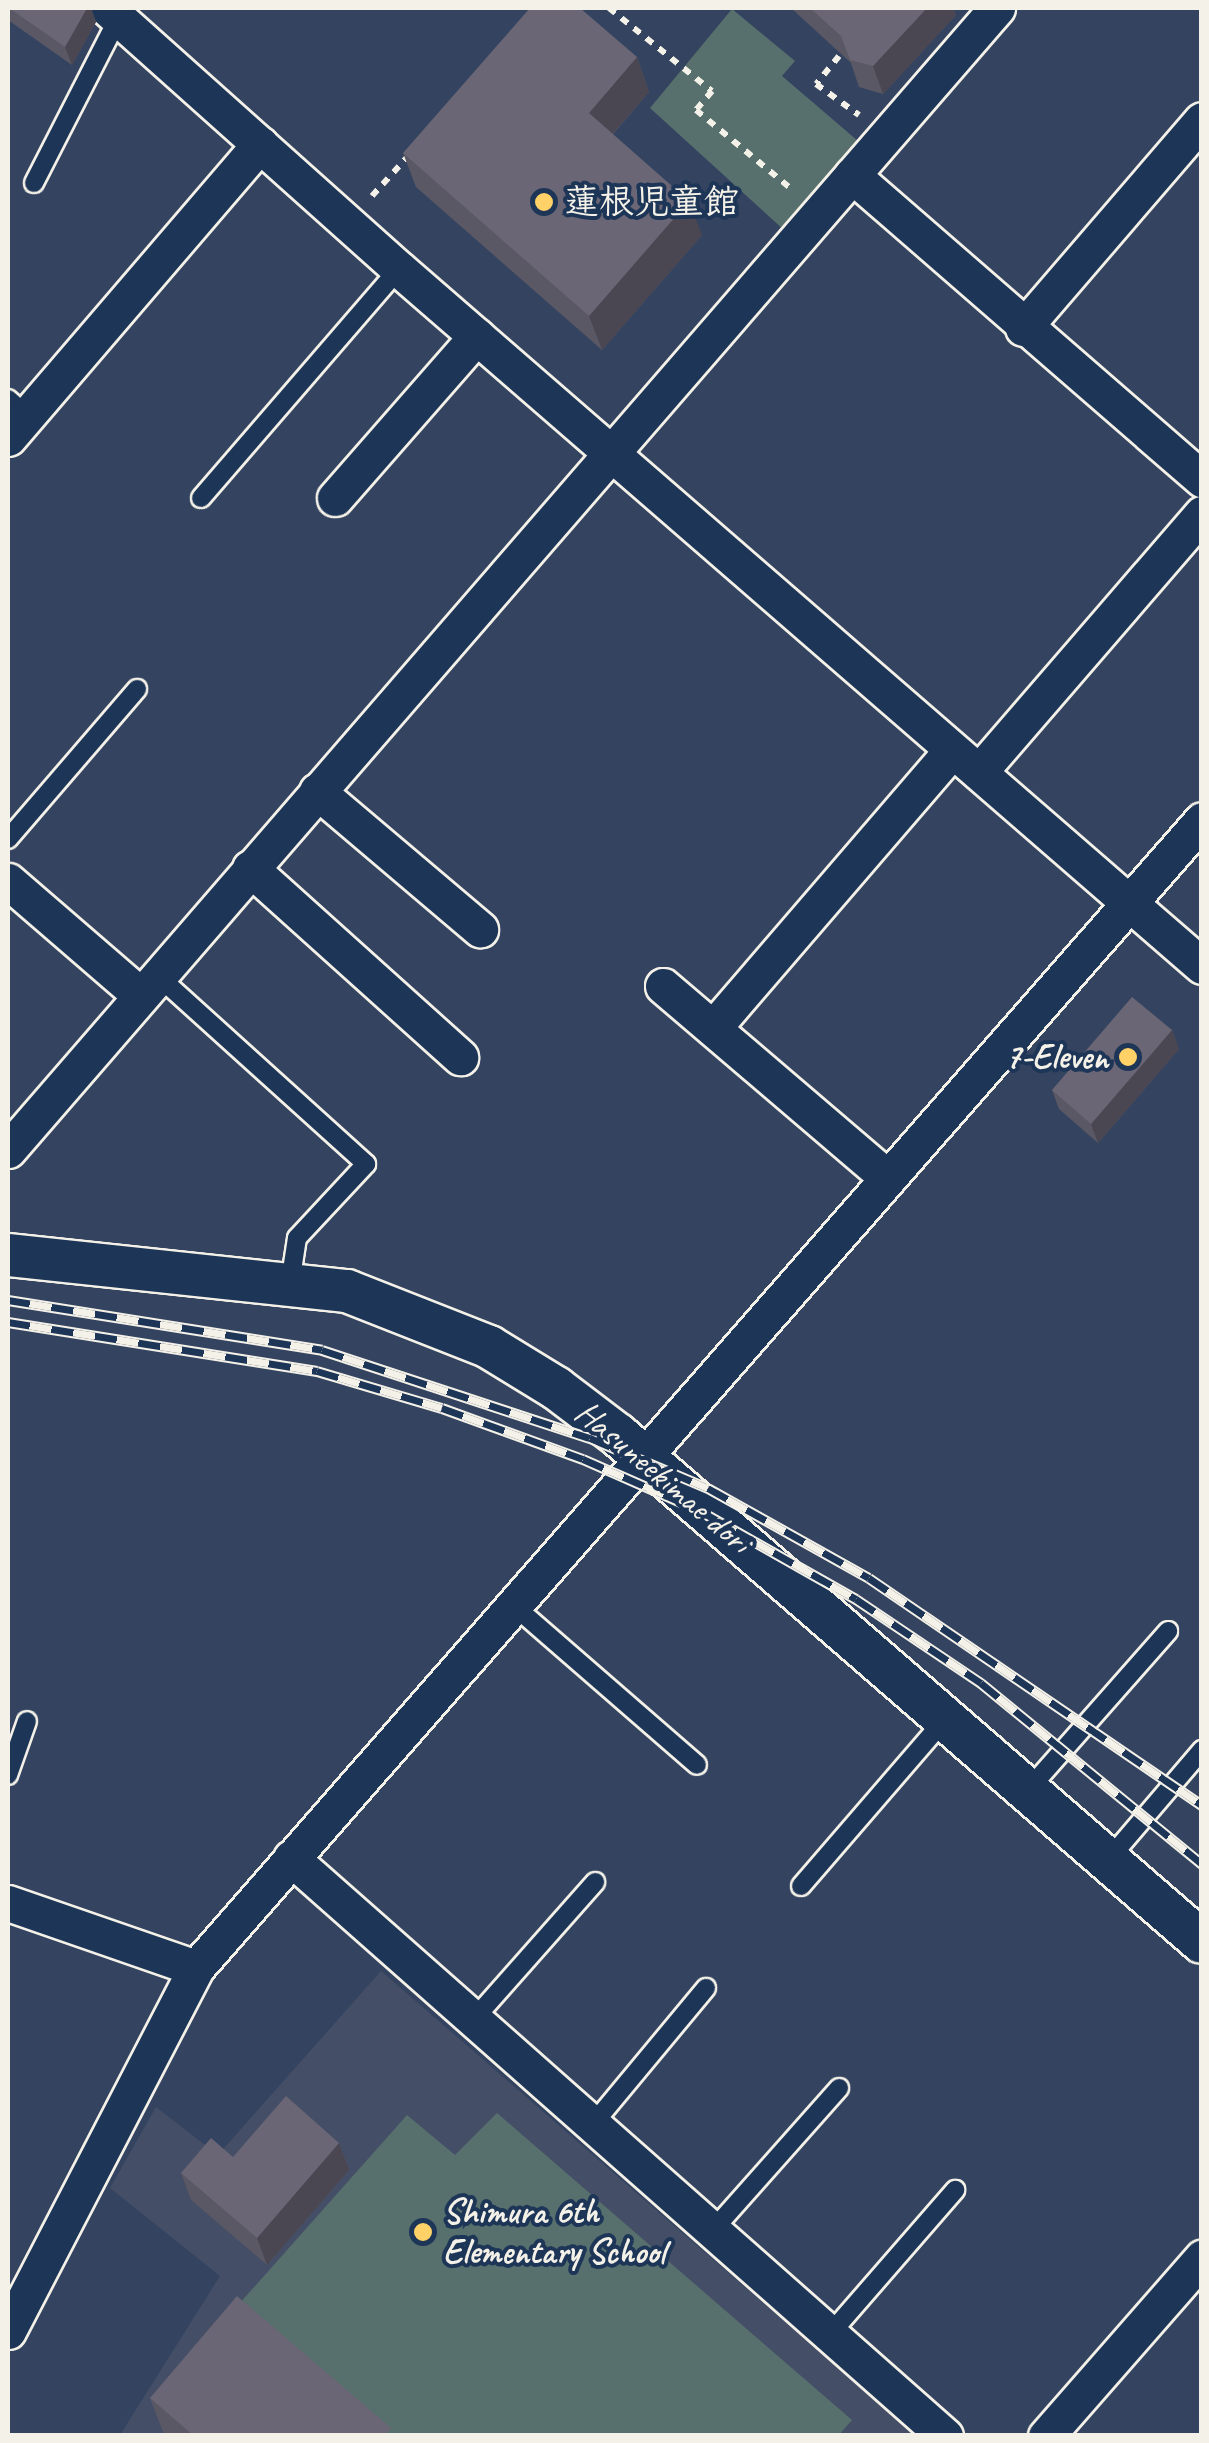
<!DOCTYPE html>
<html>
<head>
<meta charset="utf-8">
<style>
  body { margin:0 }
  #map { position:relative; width:1209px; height:2443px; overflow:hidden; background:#344460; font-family:Caveat,"Klee One",sans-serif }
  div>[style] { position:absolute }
  .built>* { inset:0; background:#444e66 }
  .green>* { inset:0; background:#57706d }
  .path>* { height:6px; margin-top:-3px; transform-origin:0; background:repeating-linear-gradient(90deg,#f4f1e8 0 8px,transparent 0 16px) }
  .roads { filter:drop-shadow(2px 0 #f4f1e8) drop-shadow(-2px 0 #f4f1e8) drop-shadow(0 2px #f4f1e8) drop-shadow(0 -2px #f4f1e8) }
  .service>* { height:18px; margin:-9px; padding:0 9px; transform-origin:9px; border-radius:9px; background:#1d3557 }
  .minor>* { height:35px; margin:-17.5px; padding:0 17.5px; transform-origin:17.5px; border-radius:17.5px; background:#1d3557 }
  .tertiary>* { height:42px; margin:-21px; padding:0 21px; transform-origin:21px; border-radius:21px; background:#1d3557 }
  .rail>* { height:11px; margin-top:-5.5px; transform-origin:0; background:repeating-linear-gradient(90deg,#1d3557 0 22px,#f4f1e8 0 44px); box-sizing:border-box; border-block:2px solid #f4f1e8 }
  .wall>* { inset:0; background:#5b5865 }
  .shaded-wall>* { inset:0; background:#4a4752 }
  .building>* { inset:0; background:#6a6675 }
  .dots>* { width:28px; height:28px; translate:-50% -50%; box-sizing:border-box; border:5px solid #1d3557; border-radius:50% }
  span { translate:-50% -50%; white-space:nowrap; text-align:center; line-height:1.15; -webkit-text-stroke:8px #1d3557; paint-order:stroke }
  .poi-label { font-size:35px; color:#f4f1e8; font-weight:700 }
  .left { translate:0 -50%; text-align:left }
  .right { translate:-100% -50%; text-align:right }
  .street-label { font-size:35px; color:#f4f1e8 }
  .frame { position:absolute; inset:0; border:10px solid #f4f1e8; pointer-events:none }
</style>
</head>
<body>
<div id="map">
  <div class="built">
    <div style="clip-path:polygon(381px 1971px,915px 2435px,120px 2435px,220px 2276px,110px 2188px,156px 2107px,218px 2155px)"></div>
  </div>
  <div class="green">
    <div style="clip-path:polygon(732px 9px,795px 61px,782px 76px,858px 141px,784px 230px,650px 108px)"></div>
    <div style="clip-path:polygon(497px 2113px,852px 2420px,838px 2436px,388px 2435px,239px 2304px,407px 2115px,455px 2155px)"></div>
  </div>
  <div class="path">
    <div style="left:609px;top:8px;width:132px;rotate:38.9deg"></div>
    <div style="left:712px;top:91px;width:25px;rotate:130deg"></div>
    <div style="left:696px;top:110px;width:127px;rotate:39.6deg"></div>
    <div style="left:839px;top:56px;width:36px;rotate:129deg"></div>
    <div style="left:816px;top:84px;width:53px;rotate:35.8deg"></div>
    <div style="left:372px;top:196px;width:58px;rotate:-47.8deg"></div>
  </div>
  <div class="roads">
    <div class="service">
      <div style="left:34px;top:183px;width:186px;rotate:-62.9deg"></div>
      <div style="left:8px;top:399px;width:25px;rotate:42deg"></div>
      <div style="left:201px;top:498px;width:303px;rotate:-49.2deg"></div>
      <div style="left:8px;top:839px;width:198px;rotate:-49.3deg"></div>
      <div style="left:157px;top:975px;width:282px;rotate:42.1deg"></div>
      <div style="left:366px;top:1164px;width:101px;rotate:133deg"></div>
      <div style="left:297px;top:1238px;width:47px;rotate:98.7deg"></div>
      <div style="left:512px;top:1604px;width:245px;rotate:41deg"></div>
      <div style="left:8px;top:1775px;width:57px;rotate:-70.6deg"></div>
      <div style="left:1028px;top:1790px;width:212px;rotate:-48.6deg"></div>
      <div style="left:1108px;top:1860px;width:145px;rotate:-49.5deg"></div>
      <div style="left:801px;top:1886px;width:221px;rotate:-49.2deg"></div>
      <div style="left:474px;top:2019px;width:183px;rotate:-48.5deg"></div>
      <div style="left:593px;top:2124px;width:177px;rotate:-50.3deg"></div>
      <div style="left:713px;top:2230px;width:190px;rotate:-48.4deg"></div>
      <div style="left:830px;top:2334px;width:191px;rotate:-49deg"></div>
    </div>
    <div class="minor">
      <div style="left:107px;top:8px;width:392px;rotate:41.8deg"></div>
      <div style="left:399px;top:269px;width:1063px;rotate:40.96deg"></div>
      <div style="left:852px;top:175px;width:464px;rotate:41deg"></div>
      <div style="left:1023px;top:328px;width:274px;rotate:-49.3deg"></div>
      <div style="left:8px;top:438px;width:387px;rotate:-49.4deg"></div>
      <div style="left:335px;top:498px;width:215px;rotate:-48.8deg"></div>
      <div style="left:979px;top:772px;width:341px;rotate:-49.2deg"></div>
      <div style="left:317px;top:791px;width:214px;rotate:40.3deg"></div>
      <div style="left:250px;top:868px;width:283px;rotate:42deg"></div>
      <div style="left:8px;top:881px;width:174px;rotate:40.8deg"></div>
      <div style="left:663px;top:986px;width:296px;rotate:40.5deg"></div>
      <div style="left:713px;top:1028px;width:365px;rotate:-49.3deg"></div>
      <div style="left:8px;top:1150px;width:1511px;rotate:-49.11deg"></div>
      <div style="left:291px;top:1858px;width:873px;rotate:41.47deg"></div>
      <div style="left:8px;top:1903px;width:199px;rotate:19.1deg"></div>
      <div style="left:8px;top:2331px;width:409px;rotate:-62.6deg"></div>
      <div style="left:196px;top:1968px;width:1526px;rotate:-48.77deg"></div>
      <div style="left:1046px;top:2436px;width:237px;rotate:-48.8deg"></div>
    </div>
    <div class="tertiary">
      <div style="left:8px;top:1255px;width:341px;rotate:6.1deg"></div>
      <div style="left:347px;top:1291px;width:153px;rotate:21.5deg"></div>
      <div style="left:489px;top:1347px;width:79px;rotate:31.5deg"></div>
      <div style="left:556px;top:1388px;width:78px;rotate:37.2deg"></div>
      <div style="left:618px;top:1435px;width:773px;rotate:40.96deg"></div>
    </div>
  </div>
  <div class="rail">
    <div style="left:8px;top:1300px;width:318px;rotate:9deg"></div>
    <div style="left:322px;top:1350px;width:282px;rotate:18.2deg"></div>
    <div style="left:590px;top:1438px;width:128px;rotate:23deg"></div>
    <div style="left:708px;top:1488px;width:184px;rotate:29.2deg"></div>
    <div style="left:869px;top:1578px;width:403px;rotate:34.3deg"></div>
    <div style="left:8px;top:1322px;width:313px;rotate:9deg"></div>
    <div style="left:317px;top:1371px;width:130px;rotate:16.5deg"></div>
    <div style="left:442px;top:1408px;width:150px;rotate:19.9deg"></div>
    <div style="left:583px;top:1459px;width:124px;rotate:23.7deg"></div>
    <div style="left:697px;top:1509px;width:183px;rotate:29.5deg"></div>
    <div style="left:856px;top:1599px;width:151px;rotate:33.9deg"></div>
    <div style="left:981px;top:1683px;width:286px;rotate:39.3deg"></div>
  </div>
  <div class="wall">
    <div style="clip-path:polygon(8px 8px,91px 8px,96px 22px,72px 65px,8px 20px)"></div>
    <div style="clip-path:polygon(791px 8px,953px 8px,956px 15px,883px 94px,859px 87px,851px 63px)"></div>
    <div style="clip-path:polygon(637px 57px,649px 92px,613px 134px,702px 235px,602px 350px,416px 187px,403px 153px)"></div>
    <div style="clip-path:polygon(1172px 1030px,1179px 1049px,1098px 1143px,1059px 1109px,1052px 1090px)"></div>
    <div style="clip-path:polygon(339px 2143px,349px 2170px,267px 2265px,191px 2200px,181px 2173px,233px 2157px)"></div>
    <div style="clip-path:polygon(150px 2398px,394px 2436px,167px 2436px,163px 2432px)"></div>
  </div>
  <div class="shaded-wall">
    <div style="clip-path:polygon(87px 8px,91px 8px,96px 22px,72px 65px,65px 47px)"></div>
    <div style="clip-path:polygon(927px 8px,953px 8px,956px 15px,883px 94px,873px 66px)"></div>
    <div style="clip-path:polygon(637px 57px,649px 92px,601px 147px,589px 113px)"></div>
    <div style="clip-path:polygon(689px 201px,702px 235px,602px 350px,589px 316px)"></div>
    <div style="clip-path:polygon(1172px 1030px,1179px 1049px,1098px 1143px,1091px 1124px)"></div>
    <div style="clip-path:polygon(339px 2143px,349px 2170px,267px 2265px,257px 2238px)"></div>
  </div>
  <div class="building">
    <div style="clip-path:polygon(9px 8px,87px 8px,65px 47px)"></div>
    <div style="clip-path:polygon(530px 8px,580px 8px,637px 57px,589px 113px,689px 201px,589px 316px,403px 153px)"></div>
    <div style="clip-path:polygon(810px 8px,927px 8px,873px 66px,850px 60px,841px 36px)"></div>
    <div style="clip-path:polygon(1132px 997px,1172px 1030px,1091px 1124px,1052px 1090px)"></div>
    <div style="clip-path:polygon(286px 2096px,339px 2143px,257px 2238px,181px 2173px,211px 2138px,233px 2157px)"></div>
    <div style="clip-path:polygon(237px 2296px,391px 2428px,385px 2436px,194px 2436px,150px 2398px)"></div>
  </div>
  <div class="dots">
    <div style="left:544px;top:202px;background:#ffd166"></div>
    <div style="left:1128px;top:1057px;background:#ffd166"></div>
    <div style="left:423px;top:2232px;background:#ffd166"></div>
  </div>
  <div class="poi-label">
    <span class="left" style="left:564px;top:202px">蓮根児童館</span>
    <span class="right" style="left:1108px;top:1057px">7-Eleven</span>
    <span class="left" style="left:443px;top:2232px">Shimura 6th<br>Elementary School</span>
  </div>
  <div class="street-label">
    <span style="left:663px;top:1477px;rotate:40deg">Hasuneekimae dori</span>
  </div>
  <div class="frame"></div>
</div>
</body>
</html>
